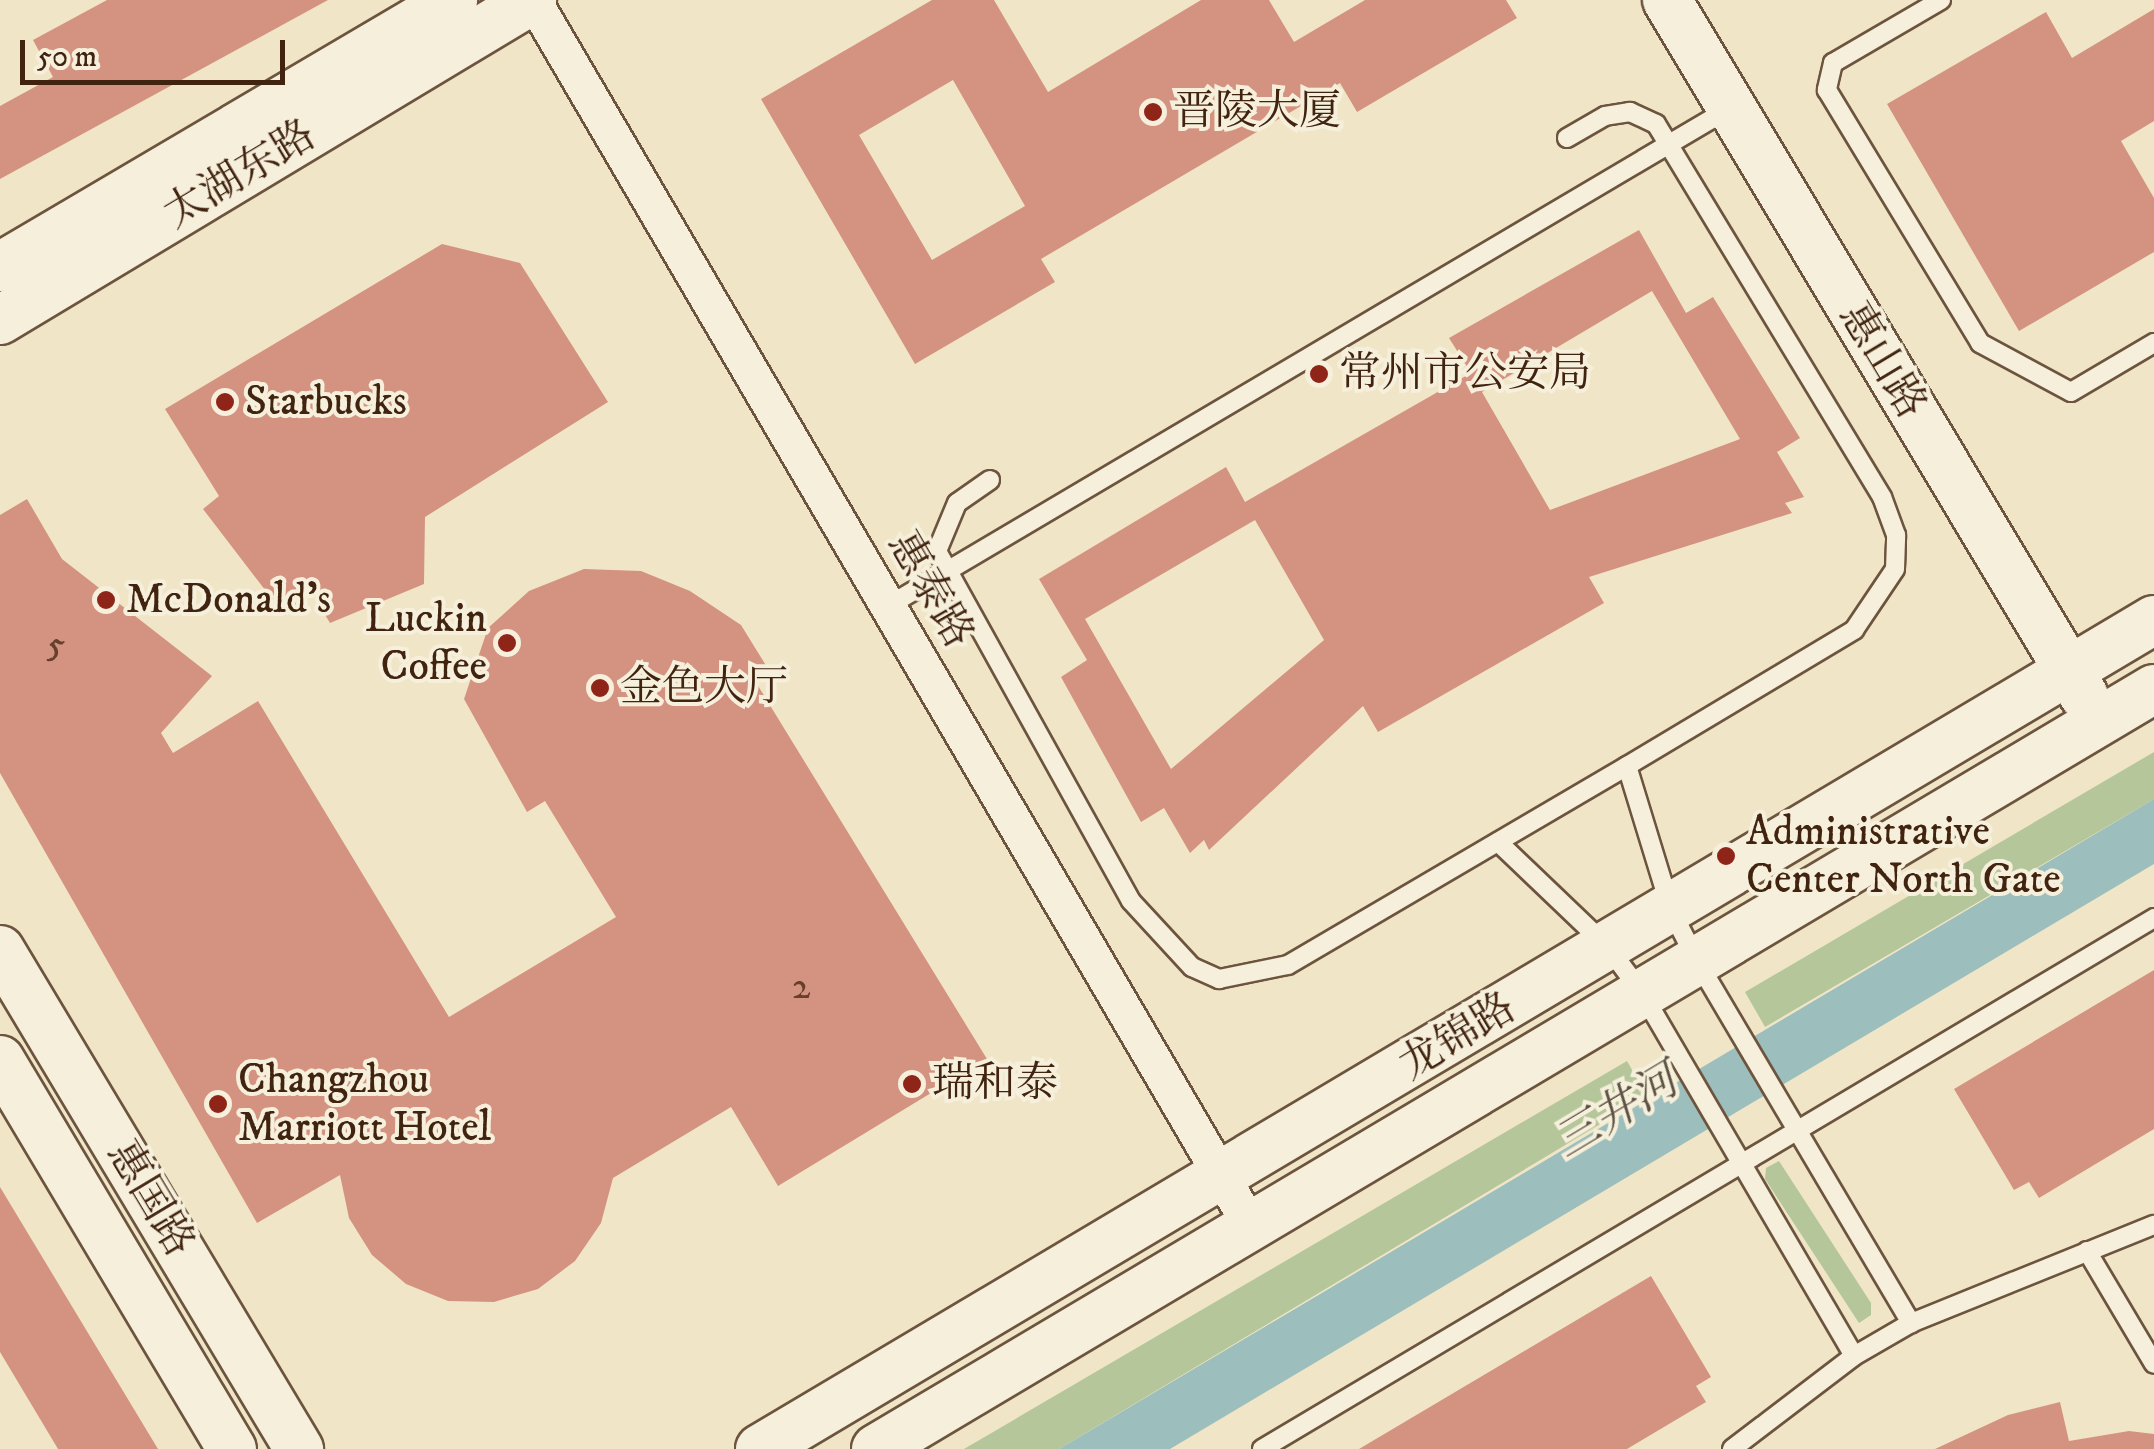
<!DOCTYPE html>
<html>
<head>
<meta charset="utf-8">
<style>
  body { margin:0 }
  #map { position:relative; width:2154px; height:1449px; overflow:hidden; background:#f0e6c7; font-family:"IM FELL DW Pica","Noto Serif SC",serif }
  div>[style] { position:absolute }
  .green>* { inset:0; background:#b4c69a }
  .water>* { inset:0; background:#9cbebc }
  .building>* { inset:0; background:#d49381 }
  .roads { filter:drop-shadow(2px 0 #6d543e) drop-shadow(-2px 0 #6d543e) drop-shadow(0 2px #6d543e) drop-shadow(0 -2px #6d543e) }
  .lane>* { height:18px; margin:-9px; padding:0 9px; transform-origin:9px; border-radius:9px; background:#f5efdb }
  .street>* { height:35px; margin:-17.5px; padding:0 17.5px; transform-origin:17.5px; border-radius:17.5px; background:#f5efdb }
  .secondary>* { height:48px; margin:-24px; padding:0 24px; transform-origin:24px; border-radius:24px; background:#f5efdb }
  .dots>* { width:28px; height:28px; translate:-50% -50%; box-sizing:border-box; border:5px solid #f5efdb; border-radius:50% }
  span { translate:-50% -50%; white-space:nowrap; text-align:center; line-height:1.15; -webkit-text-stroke:8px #f5efdb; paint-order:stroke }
  .number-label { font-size:38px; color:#66402c }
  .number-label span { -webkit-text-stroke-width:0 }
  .poi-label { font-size:42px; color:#412410 }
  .left { translate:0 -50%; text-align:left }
  .right { translate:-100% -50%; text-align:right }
  .street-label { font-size:42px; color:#412410 }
  .water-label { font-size:45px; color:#5c5244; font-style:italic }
  .scale { position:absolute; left:20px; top:40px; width:265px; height:45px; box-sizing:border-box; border:5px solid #412410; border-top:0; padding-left:12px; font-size:30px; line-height:35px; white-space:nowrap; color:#412410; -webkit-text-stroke:8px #f5efdb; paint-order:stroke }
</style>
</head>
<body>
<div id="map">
  <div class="green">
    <div style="clip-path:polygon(2154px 752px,2154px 799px,1765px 1027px,1745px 992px)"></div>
    <div style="clip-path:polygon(1627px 1061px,1647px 1096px,1059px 1449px,964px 1449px)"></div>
    <div style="clip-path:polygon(1779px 1161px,1871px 1303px,1871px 1315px,1859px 1323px,1765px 1179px,1766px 1168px)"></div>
  </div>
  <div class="water">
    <div style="clip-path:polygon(2154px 799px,2154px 864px,1170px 1449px,1059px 1449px)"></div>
  </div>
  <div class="building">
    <div style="clip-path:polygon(107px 0,328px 0,0 179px,0 106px,53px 77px,33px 40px)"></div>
    <div style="clip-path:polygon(evenodd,932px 0,994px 0,1048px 92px,1201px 0,1269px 0,1294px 42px,1365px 0,1506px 0,1517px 18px,1357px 112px,1340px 83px,1041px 259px,1055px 282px,915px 364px,761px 99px,932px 0,953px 80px,1025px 206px,932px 260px,859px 135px,953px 80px)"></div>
    <div style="clip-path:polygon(2154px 9px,2154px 121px,2121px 141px,2154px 198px,2154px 252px,2019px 331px,1887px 104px,2046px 12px,2072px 58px)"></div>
    <div style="clip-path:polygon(evenodd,1639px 230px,1686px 313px,1713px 297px,1800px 438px,1777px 452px,1804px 497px,1785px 503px,1792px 513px,1589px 577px,1604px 603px,1378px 732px,1363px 706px,1209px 850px,1204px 840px,1190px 853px,1164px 808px,1141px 822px,1061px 677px,1087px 660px,1039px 579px,1226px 467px,1245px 502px,1471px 373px,1449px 338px,1639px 230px,1652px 291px,1740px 439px,1550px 510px,1482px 392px,1652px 291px,1639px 230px,1255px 520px,1324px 640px,1171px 769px,1085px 619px,1255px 520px)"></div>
    <div style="clip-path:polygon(442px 244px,520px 263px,608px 402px,425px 517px,424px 584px,330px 623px,312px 593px,285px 616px,203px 509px,219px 496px,165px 409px)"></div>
    <div style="clip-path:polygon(27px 499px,62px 559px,212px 676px,161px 733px,173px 753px,258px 701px,449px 1017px,616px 917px,545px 801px,527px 812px,464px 699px,488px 628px,529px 591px,584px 569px,641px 571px,690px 591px,741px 625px,767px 667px,752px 676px,987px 1059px,778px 1186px,731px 1107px,613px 1178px,601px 1223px,575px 1261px,538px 1289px,494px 1302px,448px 1301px,406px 1284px,372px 1255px,349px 1218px,340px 1175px,257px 1223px,0 773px,0 515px)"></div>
    <div style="clip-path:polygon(2154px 970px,2154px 1129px,2039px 1198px,2029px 1182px,2014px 1190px,1954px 1089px)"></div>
    <div style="clip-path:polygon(0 1187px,158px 1449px,58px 1449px,0 1352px)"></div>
    <div style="clip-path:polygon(1651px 1276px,1711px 1377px,1696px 1386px,1706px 1402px,1627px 1449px,1359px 1449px)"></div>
    <div style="clip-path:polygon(2060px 1402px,2069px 1441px,2129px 1431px,2154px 1434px,2154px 1449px,1935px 1449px,2008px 1415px)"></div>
  </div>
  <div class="roads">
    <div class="lane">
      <div style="left:1941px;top:0;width:125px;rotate:149.7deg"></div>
      <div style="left:1833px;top:63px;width:28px;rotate:103deg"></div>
      <div style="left:1827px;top:90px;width:296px;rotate:58.8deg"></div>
      <div style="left:1980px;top:343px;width:103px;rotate:28.3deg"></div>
      <div style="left:2071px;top:392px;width:96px;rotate:-30.6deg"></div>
      <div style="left:990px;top:480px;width:40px;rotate:145.1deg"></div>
      <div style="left:957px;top:503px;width:52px;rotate:112.6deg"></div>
      <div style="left:937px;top:551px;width:400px;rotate:61deg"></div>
      <div style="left:1131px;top:901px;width:90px;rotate:47.3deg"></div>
      <div style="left:1192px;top:967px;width:30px;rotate:24deg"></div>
      <div style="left:1219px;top:979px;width:70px;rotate:-11.5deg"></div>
      <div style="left:1288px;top:965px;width:393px;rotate:-30.4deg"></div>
      <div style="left:1627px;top:766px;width:265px;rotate:-30.9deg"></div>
      <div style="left:1854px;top:630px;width:73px;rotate:-56.1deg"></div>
      <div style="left:1895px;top:569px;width:34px;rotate:-88deg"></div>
      <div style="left:1896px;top:535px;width:40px;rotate:-110.2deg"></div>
      <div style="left:1882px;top:497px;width:436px;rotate:-121.2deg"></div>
      <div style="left:1656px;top:124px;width:29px;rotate:-155deg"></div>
      <div style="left:1630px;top:112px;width:25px;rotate:171deg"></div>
      <div style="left:1605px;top:116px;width:44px;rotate:149.9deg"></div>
      <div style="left:888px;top:606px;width:978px;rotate:-30.6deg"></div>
      <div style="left:1627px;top:766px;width:151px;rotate:73deg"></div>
      <div style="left:1671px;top:910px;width:57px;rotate:63deg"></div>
      <div style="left:1697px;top:961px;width:421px;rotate:59.4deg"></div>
      <div style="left:1498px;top:842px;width:152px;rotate:43.7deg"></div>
      <div style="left:1608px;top:947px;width:57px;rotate:53.5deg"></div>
      <div style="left:1642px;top:993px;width:420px;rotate:59.7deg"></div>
      <div style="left:2087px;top:1251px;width:131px;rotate:59.3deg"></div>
      <div style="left:1262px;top:1449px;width:1038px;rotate:-30.76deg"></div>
      <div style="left:1732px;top:1449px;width:153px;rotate:-37.3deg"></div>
      <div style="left:1854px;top:1356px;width:66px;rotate:-30.1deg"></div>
      <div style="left:1911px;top:1323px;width:262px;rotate:-22deg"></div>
    </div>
    <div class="street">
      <div style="left:533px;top:0;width:1419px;rotate:59.66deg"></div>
    </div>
    <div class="secondary">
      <div style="left:1667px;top:0;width:811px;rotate:59.07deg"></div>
      <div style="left:0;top:267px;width:526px;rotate:-30.52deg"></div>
      <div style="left:0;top:320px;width:621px;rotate:-31.03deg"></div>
      <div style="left:0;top:950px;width:582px;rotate:59.07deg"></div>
      <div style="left:0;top:1060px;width:453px;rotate:59.2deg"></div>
      <div style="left:760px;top:1449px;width:1622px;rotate:-30.74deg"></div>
      <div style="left:876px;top:1449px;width:1487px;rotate:-30.74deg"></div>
    </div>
  </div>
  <div class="dots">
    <div style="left:1153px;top:112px;background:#8f2418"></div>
    <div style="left:1319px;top:374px;background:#8f2418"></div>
    <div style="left:225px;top:402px;background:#8f2418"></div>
    <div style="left:106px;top:600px;background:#8f2418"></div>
    <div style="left:507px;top:643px;background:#8f2418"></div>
    <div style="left:600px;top:688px;background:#8f2418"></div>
    <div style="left:1726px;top:856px;background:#8f2418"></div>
    <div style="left:912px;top:1084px;background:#8f2418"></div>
    <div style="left:218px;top:1104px;background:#8f2418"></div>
  </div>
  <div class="number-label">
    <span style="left:56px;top:646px">5</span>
    <span style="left:801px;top:988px">2</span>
  </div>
  <div class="poi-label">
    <span class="left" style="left:1173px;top:112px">晋陵大厦</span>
    <span class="left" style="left:1339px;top:374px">常州市公安局</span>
    <span class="left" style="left:245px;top:402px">Starbucks</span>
    <span class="left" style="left:126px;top:600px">McDonald's</span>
    <span class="right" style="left:487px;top:643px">Luckin<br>Coffee</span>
    <span class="left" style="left:620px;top:688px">金色大厅</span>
    <span class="left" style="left:1746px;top:856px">Administrative<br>Center North Gate</span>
    <span class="left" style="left:238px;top:1104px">Changzhou<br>Marriott Hotel</span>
    <span class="left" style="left:932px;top:1084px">瑞和泰</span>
  </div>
  <div class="street-label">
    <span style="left:240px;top:175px;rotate:-31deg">太湖东路</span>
    <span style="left:1882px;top:361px;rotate:59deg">惠山路</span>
    <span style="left:930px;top:590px;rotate:60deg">惠泰路</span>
    <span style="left:1458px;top:1037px;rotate:-31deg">龙锦路</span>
    <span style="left:150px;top:1199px;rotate:59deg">惠国路</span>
  </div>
  <div class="water-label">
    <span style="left:1617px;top:1113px;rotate:-31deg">三井河</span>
  </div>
  <div class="scale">50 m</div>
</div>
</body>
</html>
